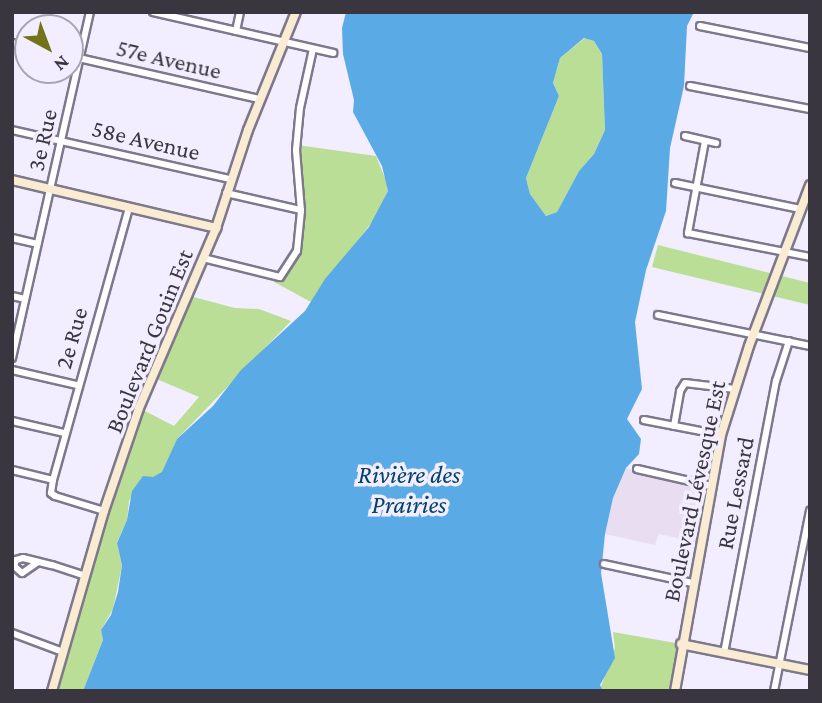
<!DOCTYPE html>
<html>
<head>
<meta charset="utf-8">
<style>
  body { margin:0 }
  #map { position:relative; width:822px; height:703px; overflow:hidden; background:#f2edff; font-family:"Crimson Pro",serif }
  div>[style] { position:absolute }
  .commercial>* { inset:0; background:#e9def1 }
  .green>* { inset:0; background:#bade95 }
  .water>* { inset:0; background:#5aaae6 }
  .roads { filter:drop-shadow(2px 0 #7e788c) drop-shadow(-2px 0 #7e788c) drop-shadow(0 2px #7e788c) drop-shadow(0 -2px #7e788c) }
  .street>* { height:6px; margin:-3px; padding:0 3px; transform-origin:3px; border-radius:3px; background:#fff }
  .secondary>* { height:8px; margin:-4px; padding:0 4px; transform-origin:4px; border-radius:4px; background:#f9ecd2 }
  span { translate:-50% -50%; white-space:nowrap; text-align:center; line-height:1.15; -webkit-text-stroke:7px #f2edff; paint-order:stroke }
  .street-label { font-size:24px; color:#39363f }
  .water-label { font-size:26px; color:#01436a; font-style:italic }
  .frame { position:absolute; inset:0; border:14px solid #39363f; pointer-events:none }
  .north { position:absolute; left:14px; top:14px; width:70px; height:70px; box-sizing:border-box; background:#f2edff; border:2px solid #a8a4b2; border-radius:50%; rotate:139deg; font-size:19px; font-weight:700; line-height:28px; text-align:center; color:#39363f }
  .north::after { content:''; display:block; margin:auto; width:24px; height:32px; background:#737319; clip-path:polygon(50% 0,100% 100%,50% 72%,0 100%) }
</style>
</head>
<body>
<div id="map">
  <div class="commercial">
    <div style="clip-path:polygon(626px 468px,710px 487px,700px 543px,659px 534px,655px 545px,605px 534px,613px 498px)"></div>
  </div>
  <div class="green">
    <div style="clip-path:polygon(585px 38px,594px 41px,602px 54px,605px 130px,594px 154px,579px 171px,557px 212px,546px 216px,530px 194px,526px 178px,559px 96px,553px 83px,560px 58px)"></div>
    <div style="clip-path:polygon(297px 145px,376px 156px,387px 183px,388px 191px,375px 218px,311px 302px,274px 282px,299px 245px)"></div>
    <div style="clip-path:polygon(658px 245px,810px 283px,810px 305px,652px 267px)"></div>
    <div style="clip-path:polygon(186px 295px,235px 308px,259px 309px,291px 321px,177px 439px,163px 472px,158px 476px,141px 479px,129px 501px,127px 520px,117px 542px,122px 565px,113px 609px,101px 630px,103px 640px,83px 691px,56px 691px,63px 652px,139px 408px,174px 426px,199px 397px,152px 377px)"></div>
    <div style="clip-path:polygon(613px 632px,681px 644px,675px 691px,600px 689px,615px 648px)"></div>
  </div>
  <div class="water">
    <div style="clip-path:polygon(evenodd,346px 12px,694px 12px,687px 26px,684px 86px,670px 148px,666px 211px,646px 270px,635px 322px,642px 389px,627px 419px,641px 439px,639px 454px,626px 468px,613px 498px,605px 534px,601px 573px,615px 658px,600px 685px,603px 691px,83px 691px,103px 640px,101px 630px,111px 615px,118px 592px,122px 565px,117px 543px,127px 520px,132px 491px,143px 476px,153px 477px,162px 472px,177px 439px,213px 406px,241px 370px,305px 311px,325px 279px,369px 227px,388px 191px,382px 166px,353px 112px,354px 100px,343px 54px,342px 28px,346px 12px,584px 38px,594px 41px,602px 54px,605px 130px,594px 154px,579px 171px,557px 212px,546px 216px,530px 194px,526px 178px,559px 96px,553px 83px,560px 58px,584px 38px)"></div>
  </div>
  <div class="roads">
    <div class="street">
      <div style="left:153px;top:12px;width:185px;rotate:12.8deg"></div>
      <div style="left:700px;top:26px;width:112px;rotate:11.3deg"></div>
      <div style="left:236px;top:31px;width:19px;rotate:-78deg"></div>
      <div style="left:12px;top:43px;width:16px;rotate:14deg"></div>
      <div style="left:70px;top:56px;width:195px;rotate:12.8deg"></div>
      <div style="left:690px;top:86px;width:122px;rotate:10.9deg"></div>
      <div style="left:12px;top:130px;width:223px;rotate:12.7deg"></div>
      <div style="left:685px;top:136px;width:32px;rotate:13deg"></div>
      <div style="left:705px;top:141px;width:94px;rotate:100.5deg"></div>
      <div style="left:688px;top:233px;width:124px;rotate:11.1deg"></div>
      <div style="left:675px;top:183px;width:128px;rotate:11.7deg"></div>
      <div style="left:226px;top:193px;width:77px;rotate:12.8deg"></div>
      <div style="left:12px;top:238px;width:26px;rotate:13deg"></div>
      <div style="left:203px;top:258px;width:79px;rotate:13.9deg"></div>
      <div style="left:280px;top:277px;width:31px;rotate:-57deg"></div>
      <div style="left:297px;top:251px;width:40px;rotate:-84.3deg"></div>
      <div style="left:301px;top:211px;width:61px;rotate:-94.7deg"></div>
      <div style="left:296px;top:150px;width:42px;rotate:-84.6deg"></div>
      <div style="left:300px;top:108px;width:60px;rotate:-77.6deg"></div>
      <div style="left:12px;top:296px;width:13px;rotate:13deg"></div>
      <div style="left:658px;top:315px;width:155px;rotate:11.5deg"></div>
      <div style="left:12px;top:358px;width:355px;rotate:-77.3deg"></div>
      <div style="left:12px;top:370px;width:67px;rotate:13deg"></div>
      <div style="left:644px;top:420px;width:78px;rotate:11deg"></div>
      <div style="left:12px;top:421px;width:53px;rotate:13deg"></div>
      <div style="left:674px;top:426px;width:36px;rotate:-80deg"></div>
      <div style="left:680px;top:391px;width:9px;rotate:-58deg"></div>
      <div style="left:685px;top:383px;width:50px;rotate:6.8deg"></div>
      <div style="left:637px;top:469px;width:77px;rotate:12.8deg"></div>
      <div style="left:12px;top:470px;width:42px;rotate:13.7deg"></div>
      <div style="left:53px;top:480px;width:13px;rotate:99deg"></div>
      <div style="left:51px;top:493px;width:5px;rotate:37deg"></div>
      <div style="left:55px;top:496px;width:51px;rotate:17deg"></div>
      <div style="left:53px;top:480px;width:282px;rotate:-74.4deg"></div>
      <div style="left:38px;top:562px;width:19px;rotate:145deg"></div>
      <div style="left:22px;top:573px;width:11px;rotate:-139deg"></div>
      <div style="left:14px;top:566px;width:6px;rotate:-72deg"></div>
      <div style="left:16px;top:560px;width:7px;rotate:-16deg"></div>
      <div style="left:23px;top:558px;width:30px;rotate:14deg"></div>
      <div style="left:52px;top:565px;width:35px;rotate:18deg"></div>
      <div style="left:604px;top:564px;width:91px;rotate:12.1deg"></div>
      <div style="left:12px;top:633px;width:54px;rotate:20.4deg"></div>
      <div style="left:724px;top:653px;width:277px;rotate:-79.2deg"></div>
      <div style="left:776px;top:381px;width:42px;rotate:-72deg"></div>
      <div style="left:774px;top:691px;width:184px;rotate:-78.7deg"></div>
    </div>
    <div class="secondary">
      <div style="left:12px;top:180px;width:210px;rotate:13.2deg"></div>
      <div style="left:681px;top:644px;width:132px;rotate:11.4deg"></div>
      <div style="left:52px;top:691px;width:187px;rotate:-73.9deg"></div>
      <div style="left:104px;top:511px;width:109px;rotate:-71.2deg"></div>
      <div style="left:139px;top:408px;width:196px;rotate:-66.8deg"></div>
      <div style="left:216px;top:228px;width:103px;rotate:-71.9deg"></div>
      <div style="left:248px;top:130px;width:127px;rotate:-67.9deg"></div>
      <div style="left:675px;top:691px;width:260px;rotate:-79.8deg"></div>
      <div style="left:721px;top:435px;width:93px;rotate:-72.5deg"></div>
      <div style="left:749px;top:346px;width:172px;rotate:-69.2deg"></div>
    </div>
  </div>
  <div class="street-label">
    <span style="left:169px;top:59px;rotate:13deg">57e Avenue</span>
    <span style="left:42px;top:140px;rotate:-77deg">3e Rue</span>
    <span style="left:146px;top:140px;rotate:13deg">58e Avenue</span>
    <span style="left:71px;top:338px;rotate:-74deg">2e Rue</span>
    <span style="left:149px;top:341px;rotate:-68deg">Boulevard Gouin Est</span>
    <span style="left:694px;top:491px;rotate:-78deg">Boulevard Lévesque Est</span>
    <span style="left:735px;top:493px;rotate:-79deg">Rue Lessard</span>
  </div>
  <div class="water-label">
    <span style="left:409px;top:490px">Rivière des<br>Prairies</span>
  </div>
  <div class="frame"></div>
  <div class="north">N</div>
</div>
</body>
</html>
